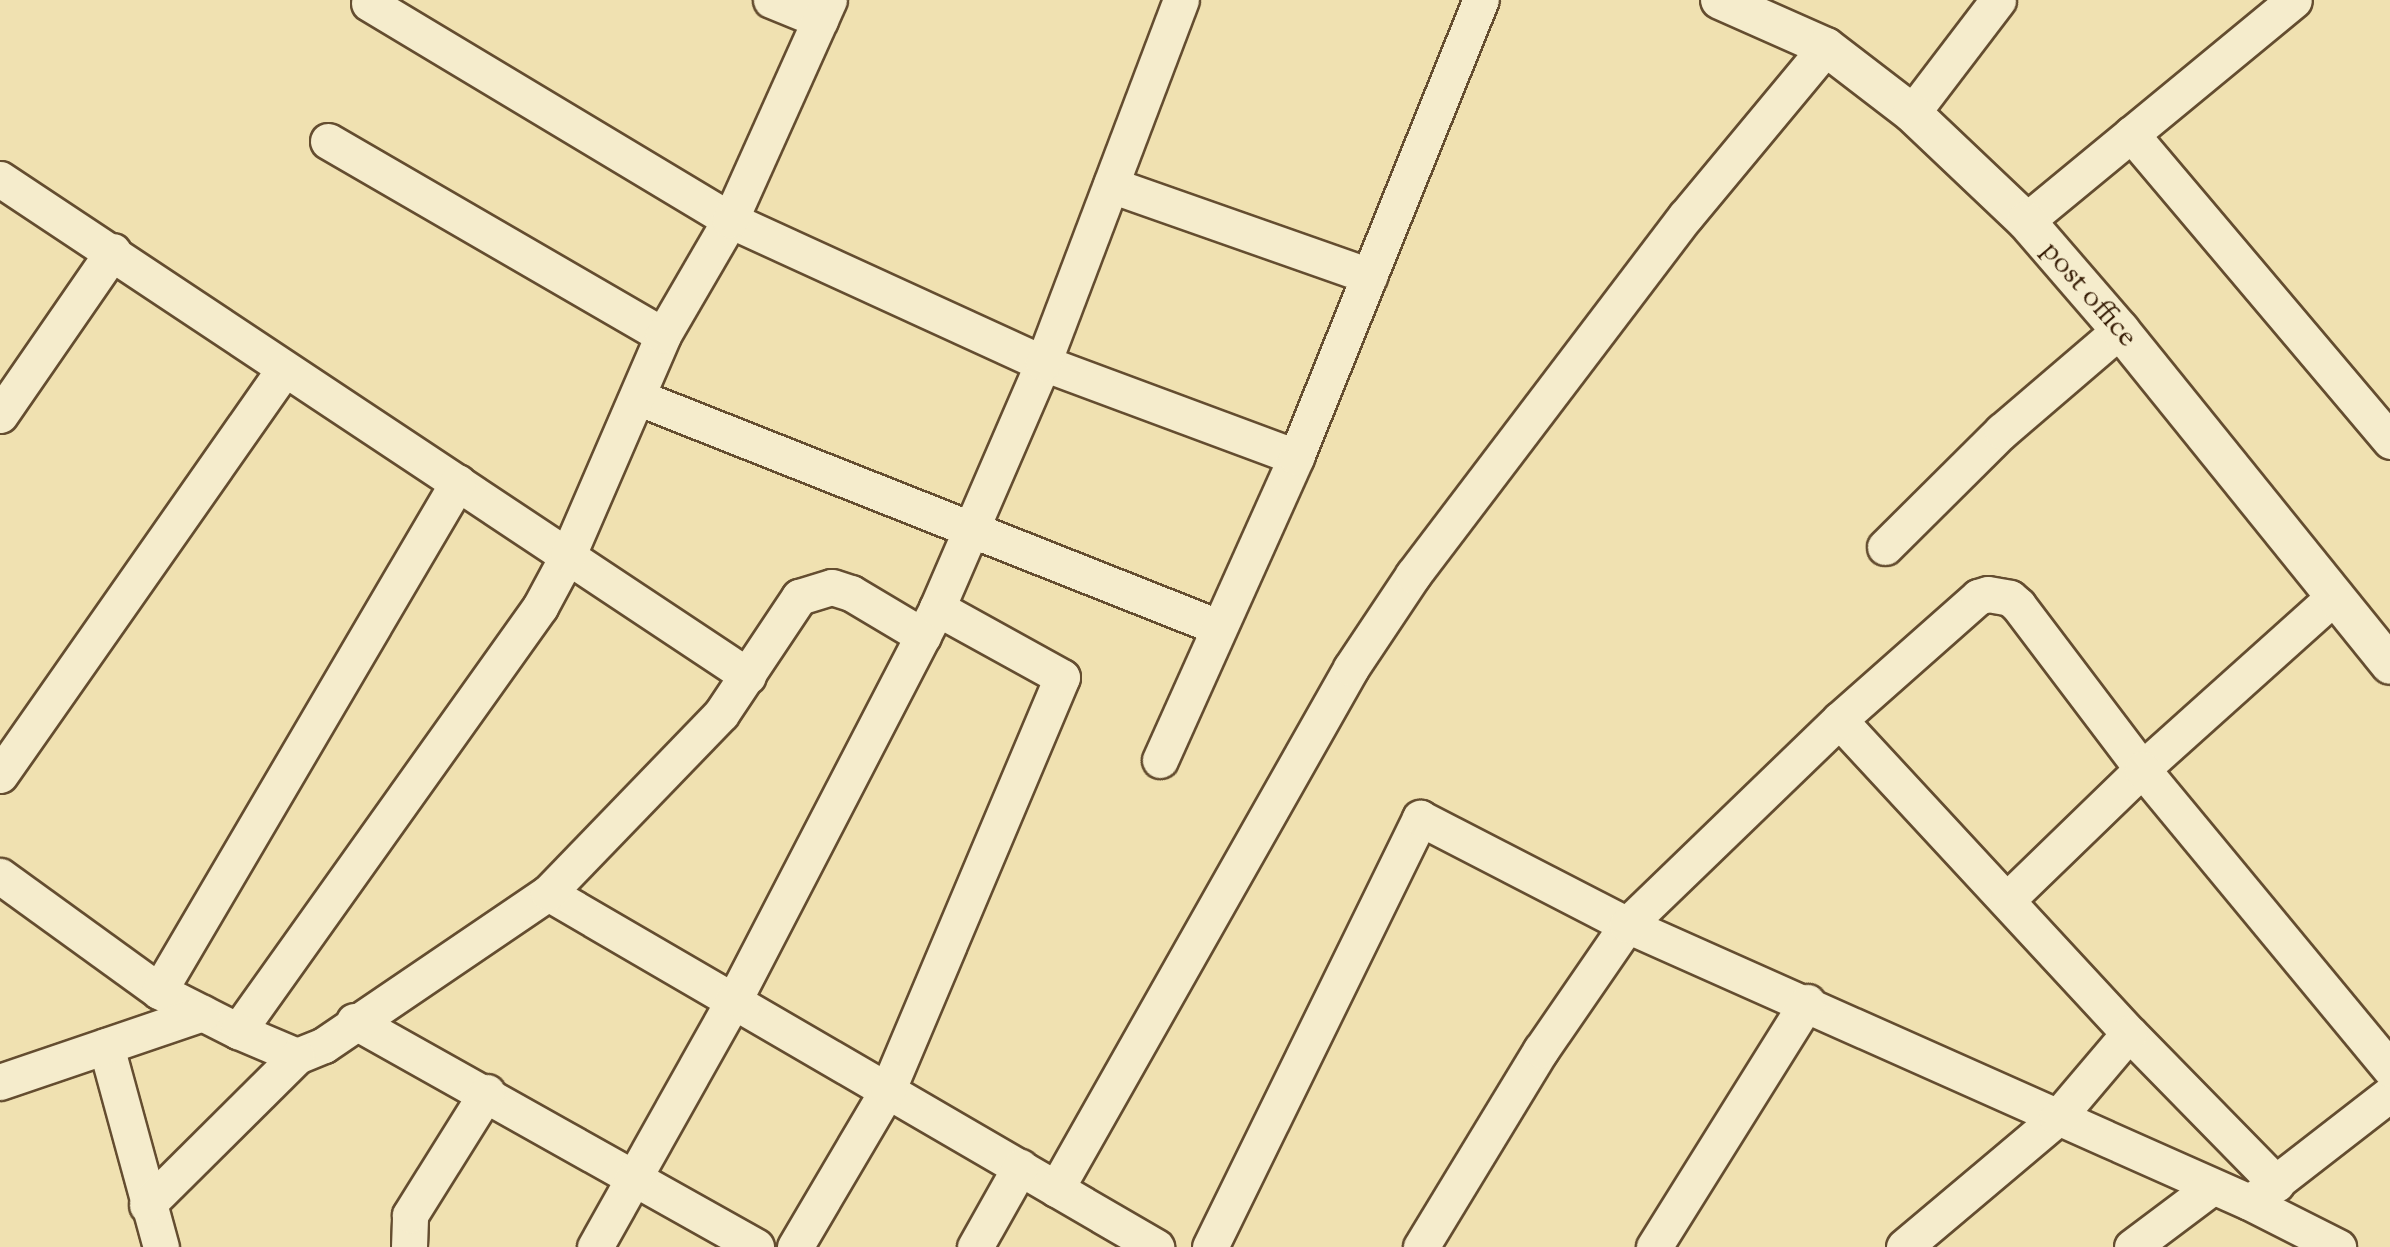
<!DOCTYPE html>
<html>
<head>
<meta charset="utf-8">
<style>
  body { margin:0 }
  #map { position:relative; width:2390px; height:1247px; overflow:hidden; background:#f0e1b1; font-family:"Sorts Mill Goudy",serif }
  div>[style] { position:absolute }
  .roads { filter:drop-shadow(2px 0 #644d30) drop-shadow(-2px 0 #644d30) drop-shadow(0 2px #644d30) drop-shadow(0 -2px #644d30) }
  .minor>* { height:35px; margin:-17.5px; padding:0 17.5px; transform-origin:17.5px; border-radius:17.5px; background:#f5eccc }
  .tertiary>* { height:38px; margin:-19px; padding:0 19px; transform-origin:19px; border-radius:19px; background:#f5eccc }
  span { translate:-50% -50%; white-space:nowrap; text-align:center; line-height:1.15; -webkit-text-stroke:5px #f5eccc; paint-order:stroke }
  .street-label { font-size:30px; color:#361c05 }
</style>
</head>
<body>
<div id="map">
  <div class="roads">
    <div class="minor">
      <div style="left:771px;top:0;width:53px;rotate:22.2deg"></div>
      <div style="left:369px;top:3px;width:421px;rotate:31deg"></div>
      <div style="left:730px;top:220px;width:344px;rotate:24.6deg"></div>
      <div style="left:1043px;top:363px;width:270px;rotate:20.4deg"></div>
      <div style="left:1912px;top:113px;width:142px;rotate:-52.7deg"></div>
      <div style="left:2131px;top:134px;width:402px;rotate:49.8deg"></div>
      <div style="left:328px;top:141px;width:387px;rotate:30.1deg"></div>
      <div style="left:0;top:179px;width:898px;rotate:33.6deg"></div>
      <div style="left:1111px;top:185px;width:274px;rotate:19.4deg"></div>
      <div style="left:2026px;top:221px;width:347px;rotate:-39.5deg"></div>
      <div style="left:637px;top:397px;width:625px;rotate:21.6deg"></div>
      <div style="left:0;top:415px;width:199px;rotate:-55.4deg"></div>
      <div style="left:1885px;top:547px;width:165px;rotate:-44.8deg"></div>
      <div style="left:2002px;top:431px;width:155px;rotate:-40.6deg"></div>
      <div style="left:1839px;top:720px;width:427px;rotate:47.2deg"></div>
      <div style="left:2129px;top:1033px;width:211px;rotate:45.6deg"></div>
      <div style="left:1160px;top:760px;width:332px;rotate:-65.8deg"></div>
      <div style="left:1296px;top:457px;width:493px;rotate:-68deg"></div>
      <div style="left:0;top:775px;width:493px;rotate:-55deg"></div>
      <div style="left:0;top:876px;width:196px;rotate:35.9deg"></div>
      <div style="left:159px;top:991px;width:89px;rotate:26.9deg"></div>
      <div style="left:238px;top:1031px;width:521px;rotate:-54.54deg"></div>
      <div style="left:540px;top:607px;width:59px;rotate:-61.7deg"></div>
      <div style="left:568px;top:555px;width:240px;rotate:-66.6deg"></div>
      <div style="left:663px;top:335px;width:133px;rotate:-59.8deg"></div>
      <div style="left:730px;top:220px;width:241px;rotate:-65.8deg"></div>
      <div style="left:548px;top:893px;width:704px;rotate:30.21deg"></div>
      <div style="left:2008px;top:899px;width:187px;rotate:-44.1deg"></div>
      <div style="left:2142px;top:769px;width:258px;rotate:-41.9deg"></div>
      <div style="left:159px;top:991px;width:590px;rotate:-59.57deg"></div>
      <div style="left:354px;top:1021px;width:461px;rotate:29.3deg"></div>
      <div style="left:238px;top:1031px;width:64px;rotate:23deg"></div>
      <div style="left:297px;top:1056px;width:29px;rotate:-22deg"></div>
      <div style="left:324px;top:1045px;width:271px;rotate:-34.2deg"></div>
      <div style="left:548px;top:893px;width:249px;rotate:-46deg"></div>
      <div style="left:721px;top:714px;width:141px;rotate:-56.3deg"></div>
      <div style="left:799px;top:597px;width:34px;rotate:-17deg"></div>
      <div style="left:832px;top:587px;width:20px;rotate:18deg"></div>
      <div style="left:851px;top:593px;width:84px;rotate:30.8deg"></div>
      <div style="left:106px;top:1046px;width:208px;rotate:74.7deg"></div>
      <div style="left:0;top:1082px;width:214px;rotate:-18.8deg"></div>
      <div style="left:1056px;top:1189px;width:599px;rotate:-60.48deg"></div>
      <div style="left:1351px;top:668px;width:112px;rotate:-56.3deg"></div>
      <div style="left:1413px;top:575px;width:450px;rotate:-52.8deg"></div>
      <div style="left:1685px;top:217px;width:221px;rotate:-50.3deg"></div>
      <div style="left:2257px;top:1197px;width:168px;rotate:-37.8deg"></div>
      <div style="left:147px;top:1205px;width:211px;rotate:-44.8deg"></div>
      <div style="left:409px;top:1247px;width:32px;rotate:-88deg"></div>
      <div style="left:410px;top:1215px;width:145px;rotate:-58deg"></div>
      <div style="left:595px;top:1247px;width:286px;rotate:-60.7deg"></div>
      <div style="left:735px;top:998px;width:439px;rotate:-62.6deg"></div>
      <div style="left:937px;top:608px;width:267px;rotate:-66.6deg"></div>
      <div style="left:1043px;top:363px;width:388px;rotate:-69.2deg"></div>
      <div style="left:795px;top:1247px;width:183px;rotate:-59.5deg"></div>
      <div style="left:888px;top:1089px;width:447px;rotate:-67.1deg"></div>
      <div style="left:1062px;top:677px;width:143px;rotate:-151.1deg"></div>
      <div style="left:975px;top:1247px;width:92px;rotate:-60.6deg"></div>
      <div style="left:1210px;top:1247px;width:478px;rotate:-63.9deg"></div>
      <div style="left:1420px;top:818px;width:233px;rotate:27.3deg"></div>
      <div style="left:1627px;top:925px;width:681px;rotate:24.01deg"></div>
      <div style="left:2249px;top:1202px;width:100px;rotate:26.8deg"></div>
      <div style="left:1421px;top:1247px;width:231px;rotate:-58.7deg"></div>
      <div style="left:1541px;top:1050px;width:152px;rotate:-55.5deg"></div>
      <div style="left:1627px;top:925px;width:295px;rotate:-44deg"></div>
      <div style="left:1839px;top:720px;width:186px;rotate:-41.5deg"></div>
      <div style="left:1978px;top:597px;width:10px;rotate:-17deg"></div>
      <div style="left:1988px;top:594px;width:22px;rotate:10deg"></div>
      <div style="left:2010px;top:598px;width:11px;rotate:41deg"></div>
      <div style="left:2018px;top:605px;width:206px;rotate:52.9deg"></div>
      <div style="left:2142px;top:769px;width:389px;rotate:50.4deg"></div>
      <div style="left:1654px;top:1247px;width:289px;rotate:-58deg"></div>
      <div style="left:1904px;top:1247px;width:200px;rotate:-40.1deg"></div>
      <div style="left:2057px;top:1118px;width:111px;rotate:-49.7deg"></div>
      <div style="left:2132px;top:1247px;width:100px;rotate:-36.9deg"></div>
    </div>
    <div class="tertiary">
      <div style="left:1720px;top:0;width:116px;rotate:23.9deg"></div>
      <div style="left:1826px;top:47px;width:108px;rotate:37.5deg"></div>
      <div style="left:1912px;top:113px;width:157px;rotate:43.5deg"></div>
      <div style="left:2026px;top:221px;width:144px;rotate:49.2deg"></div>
      <div style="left:2120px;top:330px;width:430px;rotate:51.1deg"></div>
    </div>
  </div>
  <div class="street-label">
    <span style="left:2088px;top:295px;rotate:49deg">post office</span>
  </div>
</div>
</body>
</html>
